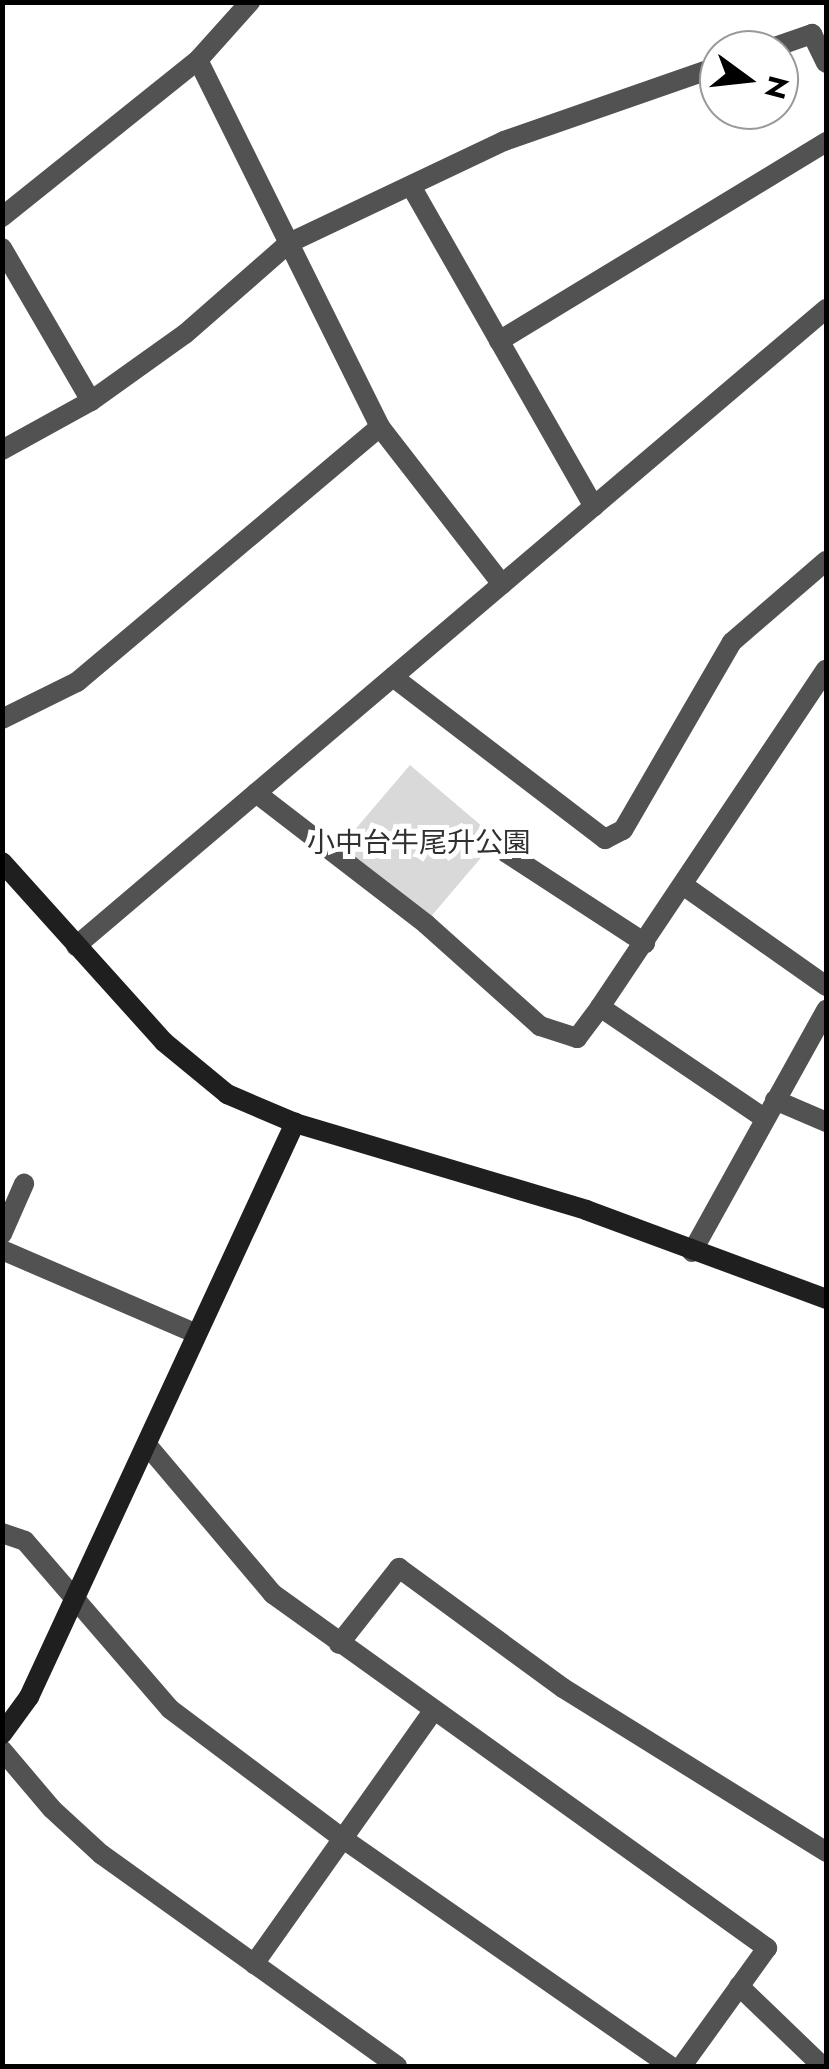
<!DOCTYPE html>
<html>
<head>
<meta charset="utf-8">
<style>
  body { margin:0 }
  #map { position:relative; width:829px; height:2069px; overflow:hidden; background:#fff; font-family:Jost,"Noto Sans JP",sans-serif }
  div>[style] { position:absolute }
  .green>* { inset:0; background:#d9d9d9 }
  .lane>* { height:20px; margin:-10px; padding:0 10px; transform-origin:10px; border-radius:10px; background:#525252 }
  .street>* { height:20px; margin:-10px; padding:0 10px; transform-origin:10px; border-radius:10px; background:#525252 }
  .secondary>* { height:20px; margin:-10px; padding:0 10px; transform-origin:10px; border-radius:10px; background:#1f1f1f }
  span { translate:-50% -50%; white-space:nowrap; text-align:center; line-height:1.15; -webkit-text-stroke:10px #fff; paint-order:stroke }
  .park-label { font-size:28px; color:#303030 }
  .frame { position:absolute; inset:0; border:5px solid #000; pointer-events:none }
  .north { position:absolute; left:699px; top:30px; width:100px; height:100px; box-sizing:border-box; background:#fff; border:2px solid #999; border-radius:50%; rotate:105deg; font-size:28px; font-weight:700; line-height:40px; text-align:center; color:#000 }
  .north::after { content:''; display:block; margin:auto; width:35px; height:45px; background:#000; clip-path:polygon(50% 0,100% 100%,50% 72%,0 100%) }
</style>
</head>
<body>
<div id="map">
  <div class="green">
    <div style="clip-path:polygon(410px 765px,497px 839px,428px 920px,341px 846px)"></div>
  </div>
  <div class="lane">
    <div style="left:496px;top:846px;width:178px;rotate:33.1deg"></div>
    <div style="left:683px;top:885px;width:175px;rotate:35.2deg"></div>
    <div style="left:426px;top:924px;width:153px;rotate:41.8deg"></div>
    <div style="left:540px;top:1026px;width:39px;rotate:18deg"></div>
    <div style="left:577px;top:1038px;width:39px;rotate:-53deg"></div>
    <div style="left:600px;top:1007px;width:198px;rotate:34.1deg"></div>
    <div style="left:775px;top:1100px;width:56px;rotate:23.3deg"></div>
  </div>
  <div class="street">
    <div style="left:766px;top:50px;width:49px;rotate:-19.2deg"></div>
    <div style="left:812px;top:34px;width:32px;rotate:64deg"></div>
    <div style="left:198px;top:60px;width:410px;rotate:63.6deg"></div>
    <div style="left:380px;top:427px;width:199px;rotate:52.2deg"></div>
    <div style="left:411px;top:186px;width:369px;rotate:60.3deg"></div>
    <div style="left:2px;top:217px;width:251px;rotate:-38.7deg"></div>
    <div style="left:198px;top:60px;width:78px;rotate:-48.1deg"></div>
    <div style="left:2px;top:248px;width:177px;rotate:59.8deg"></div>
    <div style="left:499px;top:341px;width:383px;rotate:-31.3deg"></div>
    <div style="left:2px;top:450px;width:102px;rotate:-28.8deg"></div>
    <div style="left:91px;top:401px;width:115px;rotate:-35.5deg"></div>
    <div style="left:185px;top:334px;width:138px;rotate:-41.2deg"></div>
    <div style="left:289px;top:243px;width:238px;rotate:-25.4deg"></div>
    <div style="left:504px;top:141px;width:228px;rotate:-19.2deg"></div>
    <div style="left:393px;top:677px;width:267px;rotate:37.4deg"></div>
    <div style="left:605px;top:839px;width:20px;rotate:-27deg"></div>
    <div style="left:623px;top:830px;width:217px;rotate:-59.9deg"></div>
    <div style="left:732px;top:642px;width:124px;rotate:-40.8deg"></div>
    <div style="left:2px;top:719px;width:84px;rotate:-26.3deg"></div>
    <div style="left:77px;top:682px;width:396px;rotate:-40.1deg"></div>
    <div style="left:256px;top:793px;width:215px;rotate:37.6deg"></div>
    <div style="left:76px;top:946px;width:984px;rotate:-40.34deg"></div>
    <div style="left:600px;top:1007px;width:406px;rotate:-56.2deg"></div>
    <div style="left:2px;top:1234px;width:55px;rotate:-66.3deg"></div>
    <div style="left:2px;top:1250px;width:212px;rotate:23.3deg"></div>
    <div style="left:692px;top:1252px;width:277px;rotate:-61deg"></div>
    <div style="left:147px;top:1445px;width:195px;rotate:49.8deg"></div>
    <div style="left:273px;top:1594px;width:608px;rotate:35.63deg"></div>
    <div style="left:767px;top:1948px;width:145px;rotate:125.8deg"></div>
    <div style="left:2px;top:1533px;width:24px;rotate:19deg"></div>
    <div style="left:25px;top:1541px;width:222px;rotate:49.2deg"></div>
    <div style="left:170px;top:1709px;width:215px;rotate:36.9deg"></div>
    <div style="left:342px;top:1838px;width:399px;rotate:34.8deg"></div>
    <div style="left:339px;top:1644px;width:97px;rotate:-51.7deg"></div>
    <div style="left:399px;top:1568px;width:203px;rotate:36.2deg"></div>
    <div style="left:563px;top:1688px;width:310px;rotate:31.9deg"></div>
    <div style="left:2px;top:1750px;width:77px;rotate:49.7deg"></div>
    <div style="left:52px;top:1809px;width:67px;rotate:42.6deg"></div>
    <div style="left:101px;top:1854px;width:364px;rotate:35.6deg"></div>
    <div style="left:254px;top:1964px;width:308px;rotate:-54.7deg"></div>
    <div style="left:739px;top:1986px;width:115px;rotate:43.9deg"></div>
  </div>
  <div class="secondary">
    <div style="left:2px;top:862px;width:242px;rotate:48deg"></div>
    <div style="left:164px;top:1042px;width:82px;rotate:39.5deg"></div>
    <div style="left:227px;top:1094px;width:74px;rotate:23.1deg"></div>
    <div style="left:295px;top:1123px;width:304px;rotate:16.6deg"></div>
    <div style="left:586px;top:1210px;width:256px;rotate:20.3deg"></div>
    <div style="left:2px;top:1734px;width:46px;rotate:-53.9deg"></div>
    <div style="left:29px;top:1697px;width:633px;rotate:-65.14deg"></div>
  </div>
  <div class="park-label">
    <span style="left:419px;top:843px">小中台牛尾升公園</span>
  </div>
  <div class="frame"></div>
  <div class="north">N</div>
</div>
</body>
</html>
